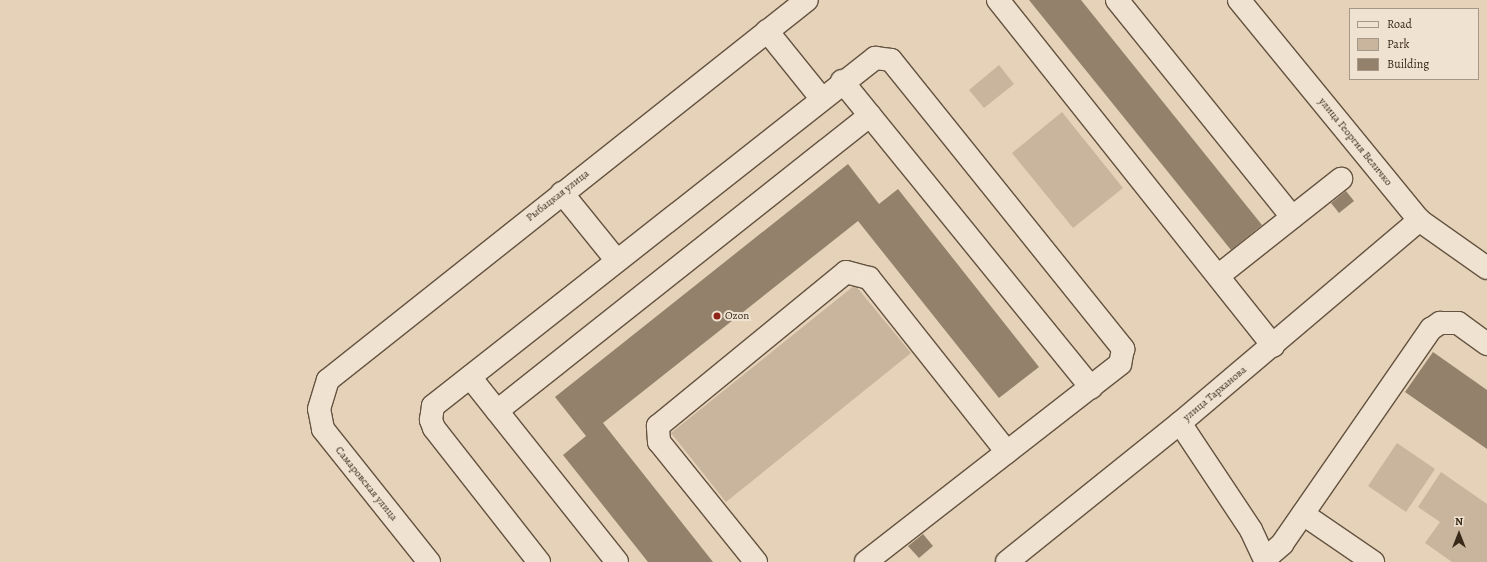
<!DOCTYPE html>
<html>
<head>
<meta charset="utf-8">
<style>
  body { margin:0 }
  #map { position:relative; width:1487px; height:562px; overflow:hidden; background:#e6d2b8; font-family:Alegreya,serif }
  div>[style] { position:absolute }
  .green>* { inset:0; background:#c9b59d }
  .building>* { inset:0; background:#93816b }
  .roads { filter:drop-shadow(1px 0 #645340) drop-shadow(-1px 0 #645340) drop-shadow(0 1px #645340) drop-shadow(0 -1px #645340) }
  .minor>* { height:22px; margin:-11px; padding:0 11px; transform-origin:11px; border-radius:11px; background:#efe2d1 }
  .dots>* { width:11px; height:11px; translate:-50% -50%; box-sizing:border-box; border:2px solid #efe2d1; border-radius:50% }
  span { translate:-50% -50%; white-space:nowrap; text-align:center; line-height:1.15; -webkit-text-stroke:4px #efe2d1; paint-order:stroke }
  .street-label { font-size:11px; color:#392918 }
  .poi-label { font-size:11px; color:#392918 }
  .left { translate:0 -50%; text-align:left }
  .legend { position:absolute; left:1349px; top:8px; width:130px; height:72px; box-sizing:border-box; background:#efe2d1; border:1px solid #a69887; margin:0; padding:5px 7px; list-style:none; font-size:12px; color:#392918 }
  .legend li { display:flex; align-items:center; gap:8px; height:20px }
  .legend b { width:20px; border:1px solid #a69887 }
  .north { position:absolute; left:1439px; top:514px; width:40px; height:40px; -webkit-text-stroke:3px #efe2d1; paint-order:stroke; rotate:0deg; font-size:11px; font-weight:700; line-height:16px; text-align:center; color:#392918 }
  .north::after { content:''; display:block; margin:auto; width:14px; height:18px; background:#392918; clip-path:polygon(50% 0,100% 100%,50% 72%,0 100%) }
</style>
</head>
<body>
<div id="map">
  <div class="green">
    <div style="clip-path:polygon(999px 65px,1014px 84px,984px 108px,969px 90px)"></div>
    <div style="clip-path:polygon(1062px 112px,1123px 188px,1073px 228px,1012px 153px)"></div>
    <div style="clip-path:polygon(855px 285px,911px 353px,726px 502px,671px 433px)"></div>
    <div style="clip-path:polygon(1397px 443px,1435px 469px,1406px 512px,1368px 486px)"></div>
    <div style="clip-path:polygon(1441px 472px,1487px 504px,1487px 562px,1452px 562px,1425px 543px,1440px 522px,1418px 507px)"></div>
  </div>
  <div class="building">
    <div style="clip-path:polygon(1029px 0,1081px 0,1262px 225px,1231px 250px)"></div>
    <div style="clip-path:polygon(848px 164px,879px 204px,898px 189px,1039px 367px,999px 398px,858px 221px,603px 423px,713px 562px,648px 562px,563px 455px,586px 436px,555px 397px)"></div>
    <div style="clip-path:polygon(1346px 191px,1354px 201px,1339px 213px,1331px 203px)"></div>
    <div style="clip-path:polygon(1433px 352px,1487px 390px,1487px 449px,1405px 392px)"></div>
    <div style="clip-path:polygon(923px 534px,933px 546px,919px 558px,908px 546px)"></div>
  </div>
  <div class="roads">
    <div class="minor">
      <div style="left:998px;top:0;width:442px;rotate:51.5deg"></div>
      <div style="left:1117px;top:0;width:279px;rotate:51.1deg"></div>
      <div style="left:1239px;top:0;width:284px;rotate:50.7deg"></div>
      <div style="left:1419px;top:220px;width:83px;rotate:35.2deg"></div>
      <div style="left:767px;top:31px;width:86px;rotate:51.1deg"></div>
      <div style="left:842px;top:81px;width:395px;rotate:50.9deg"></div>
      <div style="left:562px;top:193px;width:87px;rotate:51deg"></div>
      <div style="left:1218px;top:276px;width:157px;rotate:-38.3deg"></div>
      <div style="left:470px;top:377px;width:236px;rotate:51.5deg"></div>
      <div style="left:497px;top:411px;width:476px;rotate:-38.4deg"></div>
      <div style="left:1180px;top:423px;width:128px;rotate:56.4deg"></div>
      <div style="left:1251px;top:530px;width:35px;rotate:65deg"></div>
      <div style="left:1303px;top:514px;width:85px;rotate:34.4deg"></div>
      <div style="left:1265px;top:559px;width:23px;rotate:-41deg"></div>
      <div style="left:1282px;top:544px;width:262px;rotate:-55.3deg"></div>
      <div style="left:1431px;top:329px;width:11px;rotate:-34deg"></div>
      <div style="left:1440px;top:323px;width:18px"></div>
      <div style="left:1458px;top:323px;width:36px;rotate:36deg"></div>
      <div style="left:429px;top:562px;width:170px;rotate:-128.6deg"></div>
      <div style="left:323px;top:429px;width:20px;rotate:-101deg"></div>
      <div style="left:319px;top:409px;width:30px;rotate:-73deg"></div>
      <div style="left:328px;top:380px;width:611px;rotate:-38.43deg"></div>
      <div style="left:539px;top:562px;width:170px;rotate:-128.1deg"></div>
      <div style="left:434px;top:428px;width:9px;rotate:-111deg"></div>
      <div style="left:431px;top:420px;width:14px;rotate:-82deg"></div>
      <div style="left:433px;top:406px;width:563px;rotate:-38.21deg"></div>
      <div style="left:875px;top:58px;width:16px;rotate:7deg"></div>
      <div style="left:891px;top:60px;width:371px;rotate:51.2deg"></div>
      <div style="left:1123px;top:349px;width:15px;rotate:101deg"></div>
      <div style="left:1120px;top:364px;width:322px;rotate:142.1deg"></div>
      <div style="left:756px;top:562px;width:154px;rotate:-128.9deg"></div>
      <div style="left:659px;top:442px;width:16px;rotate:-94deg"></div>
      <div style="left:658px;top:426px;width:243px;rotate:-39.3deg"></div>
      <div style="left:846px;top:272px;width:24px;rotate:15deg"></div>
      <div style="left:869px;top:278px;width:222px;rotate:51.6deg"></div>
      <div style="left:1007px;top:562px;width:222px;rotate:-38.8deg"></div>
      <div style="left:1180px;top:423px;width:314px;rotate:-40.3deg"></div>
    </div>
  </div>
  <div class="dots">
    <div style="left:717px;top:316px;background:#8f2418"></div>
  </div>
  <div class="street-label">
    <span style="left:1355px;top:142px;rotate:51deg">улица Георгия Величко</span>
    <span style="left:558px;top:196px;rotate:-38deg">Рыбацкая улица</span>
    <span style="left:1215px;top:394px;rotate:-40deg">улица Тарханова</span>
    <span style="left:366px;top:484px;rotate:51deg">Самаровская улица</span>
  </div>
  <div class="poi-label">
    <span class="left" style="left:725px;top:316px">Ozon</span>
  </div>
  <ul class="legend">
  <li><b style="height:5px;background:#efe2d1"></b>Road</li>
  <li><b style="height:11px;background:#c9b59d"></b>Park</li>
  <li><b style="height:11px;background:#93816b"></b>Building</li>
  </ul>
  <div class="north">N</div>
</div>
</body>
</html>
